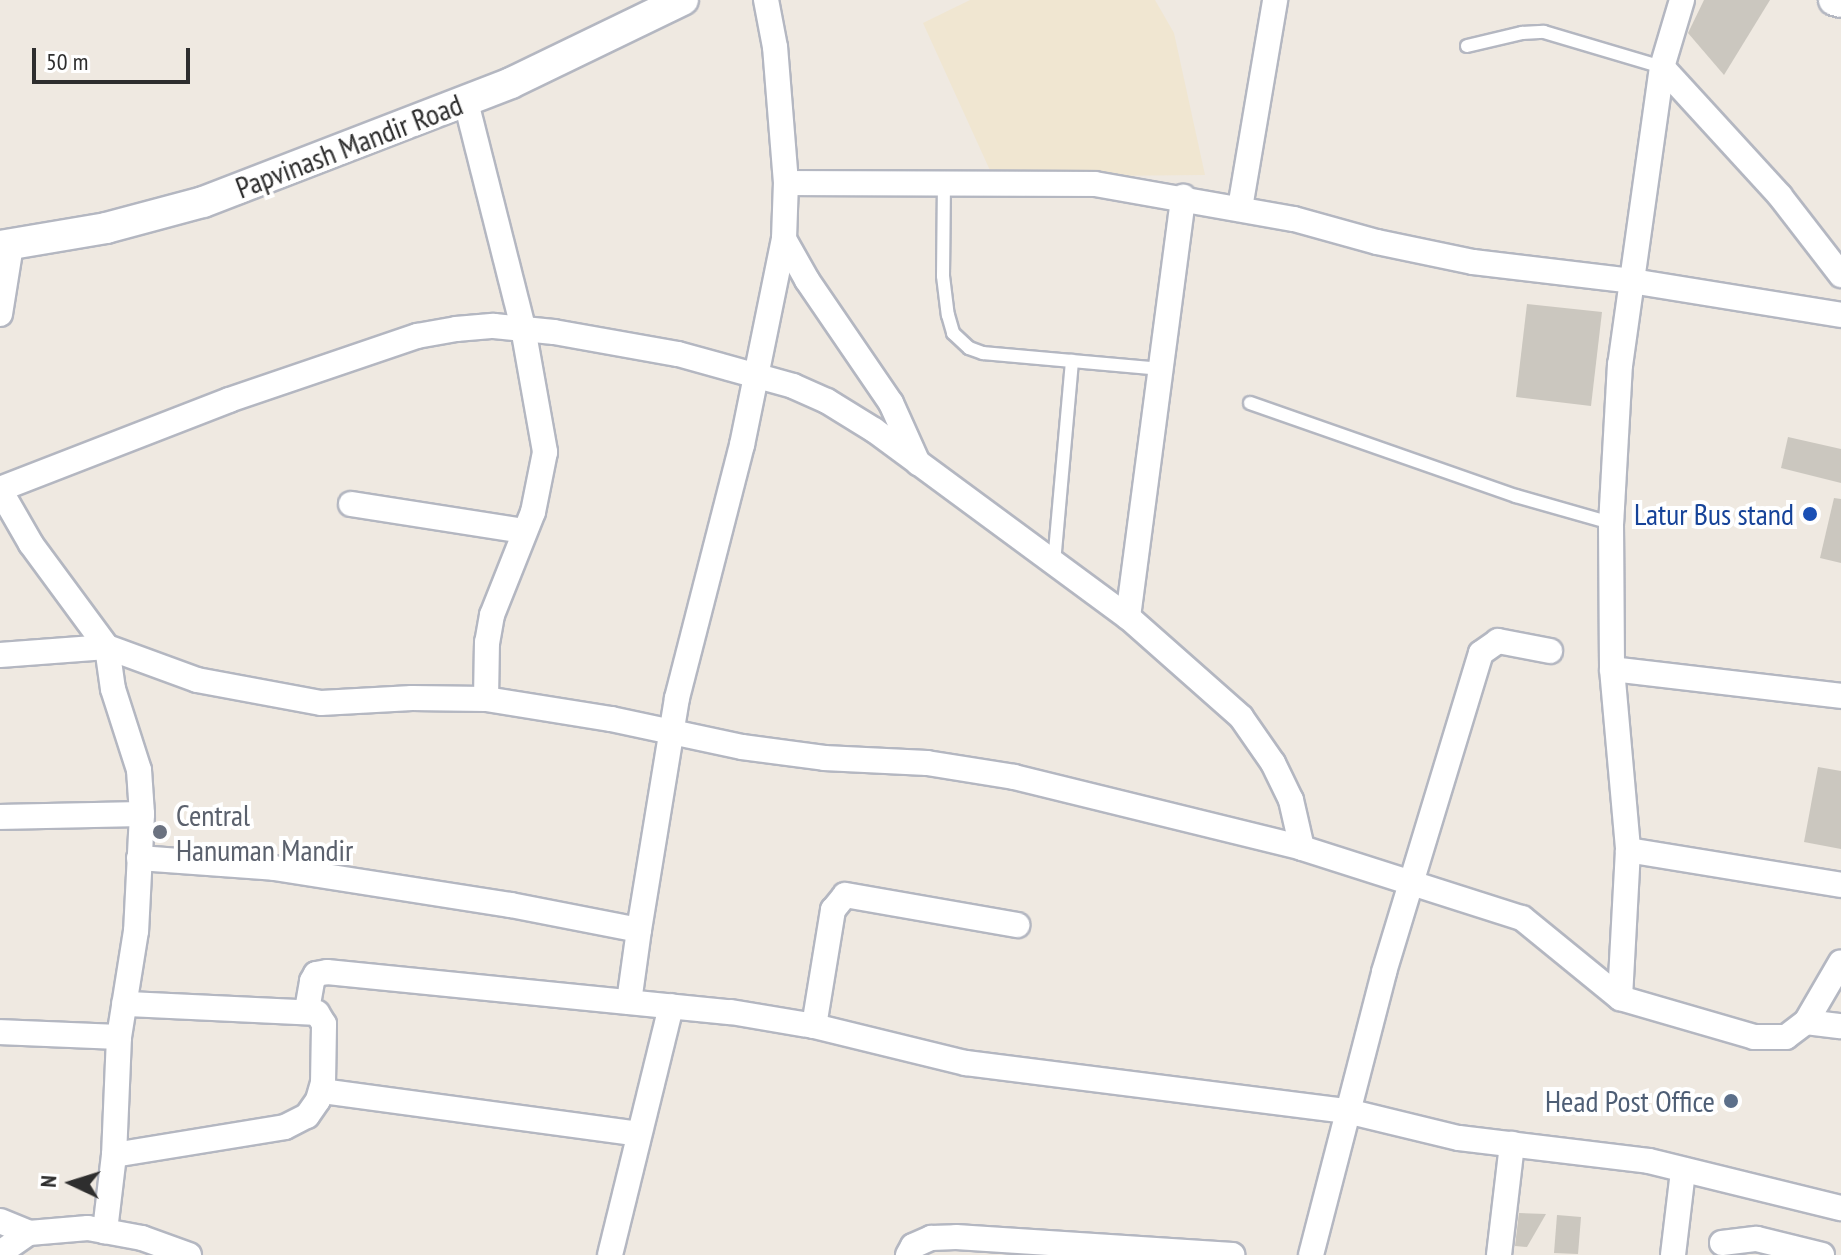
<!DOCTYPE html>
<html>
<head>
<meta charset="utf-8">
<style>
  body { margin:0 }
  #map { position:relative; width:1841px; height:1255px; overflow:hidden; background:#efe9e1; font-family:"PT Sans Narrow",sans-serif }
  div>[style] { position:absolute }
  .education>* { inset:0; background:#f0e6d1 }
  .building>* { inset:0; background:#cbc7bf }
  .roads { filter:drop-shadow(2px 0 #b4b7c1) drop-shadow(-2px 0 #b4b7c1) drop-shadow(0 2px #b4b7c1) drop-shadow(0 -2px #b4b7c1) }
  .service>* { height:12px; margin:-6px; padding:0 6px; transform-origin:6px; border-radius:6px; background:#fff }
  .minor>* { height:24px; margin:-12px; padding:0 12px; transform-origin:12px; border-radius:12px; background:#fff }
  .tertiary>* { height:30px; margin:-15px; padding:0 15px; transform-origin:15px; border-radius:15px; background:#fff }
  .dots>* { width:22px; height:22px; translate:-50% -50%; box-sizing:border-box; border:4px solid #fff; border-radius:50% }
  span { translate:-50% -50%; white-space:nowrap; text-align:center; line-height:1.15; -webkit-text-stroke:8px #fff; paint-order:stroke }
  .street-label { font-size:30px; color:#2e2e2e }
  .transit-label { font-size:30px; color:#164399 }
  .right { translate:-100% -50%; text-align:right }
  .worship-label { font-size:30px; color:#5b616d }
  .left { translate:0 -50%; text-align:left }
  .service-label { font-size:30px; color:#4e5e75 }
  .north { position:absolute; left:32px; top:1143px; width:80px; height:80px; -webkit-text-stroke:6px #fff; paint-order:stroke; rotate:274deg; font-size:22px; font-weight:700; line-height:32px; text-align:center; color:#2e2e2e }
  .north::after { content:''; display:block; margin:auto; width:28px; height:36px; background:#2e2e2e; clip-path:polygon(50% 0,100% 100%,50% 72%,0 100%) }
  .scale { position:absolute; left:32px; top:48px; width:158px; height:36px; box-sizing:border-box; border:4px solid #2e2e2e; border-top:0; padding-left:10px; font-size:24px; line-height:28px; white-space:nowrap; color:#2e2e2e; -webkit-text-stroke:6px #fff; paint-order:stroke }
</style>
</head>
<body>
<div id="map">
  <div class="education">
    <div style="clip-path:polygon(970px 0,1155px 0,1174px 33px,1205px 175px,993px 177px,923px 23px)"></div>
  </div>
  <div class="building">
    <div style="clip-path:polygon(1704px 0,1770px 0,1724px 75px,1688px 33px)"></div>
    <div style="clip-path:polygon(1527px 304px,1602px 312px,1591px 406px,1516px 397px)"></div>
    <div style="clip-path:polygon(1788px 437px,1841px 449px,1841px 483px,1781px 468px)"></div>
    <div style="clip-path:polygon(1834px 498px,1841px 499px,1841px 563px,1820px 558px)"></div>
    <div style="clip-path:polygon(1818px 767px,1841px 771px,1841px 849px,1804px 842px)"></div>
    <div style="clip-path:polygon(1519px 1213px,1546px 1214px,1527px 1247px,1515px 1246px)"></div>
    <div style="clip-path:polygon(1557px 1215px,1581px 1217px,1578px 1254px,1554px 1253px)"></div>
  </div>
  <div class="roads">
    <div class="service">
      <div style="left:1467px;top:46px;width:57px;rotate:-13.3deg"></div>
      <div style="left:1522px;top:33px;width:22px;rotate:-3deg"></div>
      <div style="left:1544px;top:32px;width:123px;rotate:16.5deg"></div>
      <div style="left:944px;top:181px;width:95px;rotate:90.6deg"></div>
      <div style="left:943px;top:276px;width:39px;rotate:83deg"></div>
      <div style="left:948px;top:315px;width:19px;rotate:74deg"></div>
      <div style="left:953px;top:333px;width:22px;rotate:43deg"></div>
      <div style="left:969px;top:348px;width:15px;rotate:20deg"></div>
      <div style="left:983px;top:353px;width:179px;rotate:5.1deg"></div>
      <div style="left:1250px;top:403px;width:282px;rotate:19.3deg"></div>
      <div style="left:1516px;top:496px;width:99px;rotate:15.9deg"></div>
      <div style="left:1054px;top:563px;width:203px;rotate:-84.9deg"></div>
    </div>
    <div class="minor">
      <div style="left:1682px;top:0;width:70px;rotate:106.6deg"></div>
      <div style="left:1662px;top:67px;width:300px;rotate:98deg"></div>
      <div style="left:1620px;top:364px;width:159px;rotate:93.2deg"></div>
      <div style="left:1611px;top:523px;width:146px;rotate:89.6deg"></div>
      <div style="left:1612px;top:669px;width:182px;rotate:84.9deg"></div>
      <div style="left:1628px;top:850px;width:148px;rotate:93.1deg"></div>
      <div style="left:1620px;top:998px;width:140px;rotate:16.2deg"></div>
      <div style="left:1754px;top:1037px;width:32px"></div>
      <div style="left:1786px;top:1037px;width:25px;rotate:-37deg"></div>
      <div style="left:1806px;top:1022px;width:69px;rotate:-59.7deg"></div>
      <div style="left:1662px;top:67px;width:175px;rotate:47.5deg"></div>
      <div style="left:1780px;top:196px;width:100px;rotate:52.3deg"></div>
      <div style="left:466px;top:102px;width:233px;rotate:75.8deg"></div>
      <div style="left:523px;top:328px;width:126px;rotate:79.9deg"></div>
      <div style="left:545px;top:452px;width:61px;rotate:101.3deg"></div>
      <div style="left:533px;top:512px;width:111px;rotate:111.7deg"></div>
      <div style="left:492px;top:615px;width:27px;rotate:100deg"></div>
      <div style="left:487px;top:642px;width:57px;rotate:91deg"></div>
      <div style="left:786px;top:183px;width:309px;rotate:0.2deg"></div>
      <div style="left:1095px;top:184px;width:202px;rotate:10deg"></div>
      <div style="left:1294px;top:219px;width:86px;rotate:15.5deg"></div>
      <div style="left:1377px;top:242px;width:98px;rotate:11.8deg"></div>
      <div style="left:1473px;top:262px;width:160px;rotate:6.8deg"></div>
      <div style="left:1632px;top:281px;width:212px;rotate:9.2deg"></div>
      <div style="left:1240px;top:208px;width:211px;rotate:-80.4deg"></div>
      <div style="left:784px;top:239px;width:47px;rotate:60.7deg"></div>
      <div style="left:807px;top:280px;width:149px;rotate:55.7deg"></div>
      <div style="left:891px;top:403px;width:66px;rotate:65.8deg"></div>
      <div style="left:0;top:314px;width:70px;rotate:-80.9deg"></div>
      <div style="left:0;top:489px;width:246px;rotate:-21.2deg"></div>
      <div style="left:229px;top:400px;width:199px;rotate:-18.8deg"></div>
      <div style="left:417px;top:336px;width:40px;rotate:-10deg"></div>
      <div style="left:456px;top:329px;width:38px;rotate:-5deg"></div>
      <div style="left:494px;top:326px;width:60px;rotate:5.7deg"></div>
      <div style="left:554px;top:332px;width:126px;rotate:10.1deg"></div>
      <div style="left:678px;top:354px;width:119px;rotate:15.5deg"></div>
      <div style="left:793px;top:386px;width:37px;rotate:24deg"></div>
      <div style="left:827px;top:401px;width:55px;rotate:31.7deg"></div>
      <div style="left:874px;top:430px;width:315px;rotate:36.4deg"></div>
      <div style="left:1128px;top:617px;width:151px;rotate:41.5deg"></div>
      <div style="left:1241px;top:717px;width:56px;rotate:55.2deg"></div>
      <div style="left:1273px;top:763px;width:41px;rotate:64.1deg"></div>
      <div style="left:1291px;top:800px;width:49px;rotate:77.1deg"></div>
      <div style="left:1302px;top:848px;width:231px;rotate:17.7deg"></div>
      <div style="left:1522px;top:918px;width:127px;rotate:39.2deg"></div>
      <div style="left:0;top:490px;width:62px;rotate:60.1deg"></div>
      <div style="left:31px;top:544px;width:128px;rotate:53.6deg"></div>
      <div style="left:107px;top:647px;width:42px;rotate:81.9deg"></div>
      <div style="left:113px;top:689px;width:85px;rotate:72.2deg"></div>
      <div style="left:139px;top:770px;width:44px;rotate:86.1deg"></div>
      <div style="left:351px;top:504px;width:175px;rotate:8.9deg"></div>
      <div style="left:1128px;top:617px;width:424px;rotate:-82.5deg"></div>
      <div style="left:0;top:655px;width:107px;rotate:-4.3deg"></div>
      <div style="left:107px;top:647px;width:96px;rotate:20.1deg"></div>
      <div style="left:197px;top:680px;width:126px;rotate:10.5deg"></div>
      <div style="left:321px;top:703px;width:91px;rotate:-3.1deg"></div>
      <div style="left:412px;top:698px;width:74px;rotate:0.8deg"></div>
      <div style="left:486px;top:699px;width:127px;rotate:9.1deg"></div>
      <div style="left:611px;top:719px;width:134px;rotate:12.1deg"></div>
      <div style="left:742px;top:747px;width:83px;rotate:7.6deg"></div>
      <div style="left:824px;top:758px;width:103px;rotate:2.8deg"></div>
      <div style="left:927px;top:763px;width:88px;rotate:9.1deg"></div>
      <div style="left:1014px;top:777px;width:297px;rotate:13.8deg"></div>
      <div style="left:1612px;top:669px;width:231px;rotate:6.7deg"></div>
      <div style="left:0;top:817px;width:142px;rotate:-1.2deg"></div>
      <div style="left:142px;top:814px;width:117px;rotate:92.9deg"></div>
      <div style="left:136px;top:931px;width:107px;rotate:99.1deg"></div>
      <div style="left:119px;top:1037px;width:118px;rotate:92.4deg"></div>
      <div style="left:114px;top:1155px;width:77px;rotate:96.8deg"></div>
      <div style="left:1628px;top:850px;width:216px;rotate:9.3deg"></div>
      <div style="left:139px;top:858px;width:135px;rotate:4.2deg"></div>
      <div style="left:274px;top:868px;width:240px;rotate:8.9deg"></div>
      <div style="left:511px;top:905px;width:130px;rotate:11.1deg"></div>
      <div style="left:639px;top:930px;width:235px;rotate:-80.7deg"></div>
      <div style="left:677px;top:698px;width:261px;rotate:-75.6deg"></div>
      <div style="left:742px;top:445px;width:210px;rotate:-78.5deg"></div>
      <div style="left:784px;top:239px;width:56px;rotate:-88deg"></div>
      <div style="left:786px;top:183px;width:136px;rotate:-94.6deg"></div>
      <div style="left:775px;top:47px;width:48px;rotate:-100.8deg"></div>
      <div style="left:629px;top:1002px;width:73px;rotate:-82.1deg"></div>
      <div style="left:307px;top:1010px;width:29px;rotate:-80deg"></div>
      <div style="left:312px;top:981px;width:8px;rotate:-60deg"></div>
      <div style="left:316px;top:974px;width:11px;rotate:-10deg"></div>
      <div style="left:327px;top:972px;width:406px;rotate:5.7deg"></div>
      <div style="left:731px;top:1012px;width:84px;rotate:9.6deg"></div>
      <div style="left:814px;top:1026px;width:156px;rotate:13.7deg"></div>
      <div style="left:966px;top:1063px;width:384px;rotate:7.2deg"></div>
      <div style="left:1347px;top:1111px;width:115px;rotate:13.6deg"></div>
      <div style="left:1459px;top:1138px;width:191px;rotate:6.9deg"></div>
      <div style="left:1649px;top:1161px;width:198px;rotate:13.8deg"></div>
      <div style="left:1806px;top:1022px;width:35px;rotate:7deg"></div>
      <div style="left:814px;top:1026px;width:118px;rotate:-80.7deg"></div>
      <div style="left:833px;top:910px;width:19px;rotate:-51deg"></div>
      <div style="left:845px;top:895px;width:175px;rotate:9.9deg"></div>
      <div style="left:0;top:1032px;width:119px;rotate:2.4deg"></div>
      <div style="left:322px;top:1091px;width:319px;rotate:7.7deg"></div>
      <div style="left:114px;top:1155px;width:173px;rotate:-9.3deg"></div>
      <div style="left:285px;top:1127px;width:25px;rotate:-27deg"></div>
      <div style="left:307px;top:1116px;width:19px;rotate:-55deg"></div>
      <div style="left:318px;top:1100px;width:18px;rotate:-74deg"></div>
      <div style="left:323px;top:1083px;width:59px;rotate:-89deg"></div>
      <div style="left:324px;top:1024px;width:13px;rotate:-122deg"></div>
      <div style="left:317px;top:1013px;width:193px;rotate:-177.3deg"></div>
      <div style="left:0;top:1221px;width:31px;rotate:22deg"></div>
      <div style="left:1722px;top:1243px;width:35px;rotate:-7deg"></div>
      <div style="left:1757px;top:1239px;width:67px;rotate:13.8deg"></div>
      <div style="left:0;top:1253px;width:35px;rotate:-35deg"></div>
      <div style="left:29px;top:1233px;width:59px;rotate:-4.8deg"></div>
      <div style="left:88px;top:1228px;width:55px;rotate:10.5deg"></div>
      <div style="left:142px;top:1238px;width:50px;rotate:19.9deg"></div>
      <div style="left:610px;top:1255px;width:256px;rotate:-76.2deg"></div>
      <div style="left:908px;top:1255px;width:10px;rotate:-61deg"></div>
      <div style="left:913px;top:1246px;width:20px;rotate:-24deg"></div>
      <div style="left:931px;top:1238px;width:25px;rotate:-2deg"></div>
      <div style="left:956px;top:1237px;width:277px;rotate:3.7deg"></div>
      <div style="left:1311px;top:1255px;width:292px;rotate:-75.5deg"></div>
      <div style="left:1384px;top:972px;width:333px;rotate:-73.1deg"></div>
      <div style="left:1481px;top:653px;width:21px;rotate:-35deg"></div>
      <div style="left:1498px;top:641px;width:53px;rotate:10.9deg"></div>
      <div style="left:1499px;top:1255px;width:112px;rotate:-83.3deg"></div>
      <div style="left:1673px;top:1255px;width:85px;rotate:-83.2deg"></div>
    </div>
    <div class="tertiary">
      <div style="left:1834px;top:0;width:7px;rotate:16deg"></div>
      <div style="left:0;top:246px;width:108px;rotate:-9.6deg"></div>
      <div style="left:106px;top:228px;width:100px;rotate:-15deg"></div>
      <div style="left:203px;top:202px;width:330px;rotate:-21.1deg"></div>
      <div style="left:511px;top:83px;width:191px;rotate:-25.8deg"></div>
    </div>
  </div>
  <div class="dots">
    <div style="left:1810px;top:514px;background:#1a4fb4"></div>
    <div style="left:160px;top:832px;background:#6b7280"></div>
    <div style="left:1731px;top:1101px;background:#5c6f8a"></div>
  </div>
  <div class="street-label">
    <span style="left:349px;top:146px;rotate:-21deg">Papvinash Mandir Road</span>
  </div>
  <div class="transit-label">
    <span class="right" style="left:1794px;top:514px">Latur Bus stand</span>
  </div>
  <div class="worship-label">
    <span class="left" style="left:176px;top:832px">Central<br>Hanuman Mandir</span>
  </div>
  <div class="service-label">
    <span class="right" style="left:1715px;top:1101px">Head Post Office</span>
  </div>
  <div class="north">N</div>
  <div class="scale">50 m</div>
</div>
</body>
</html>
